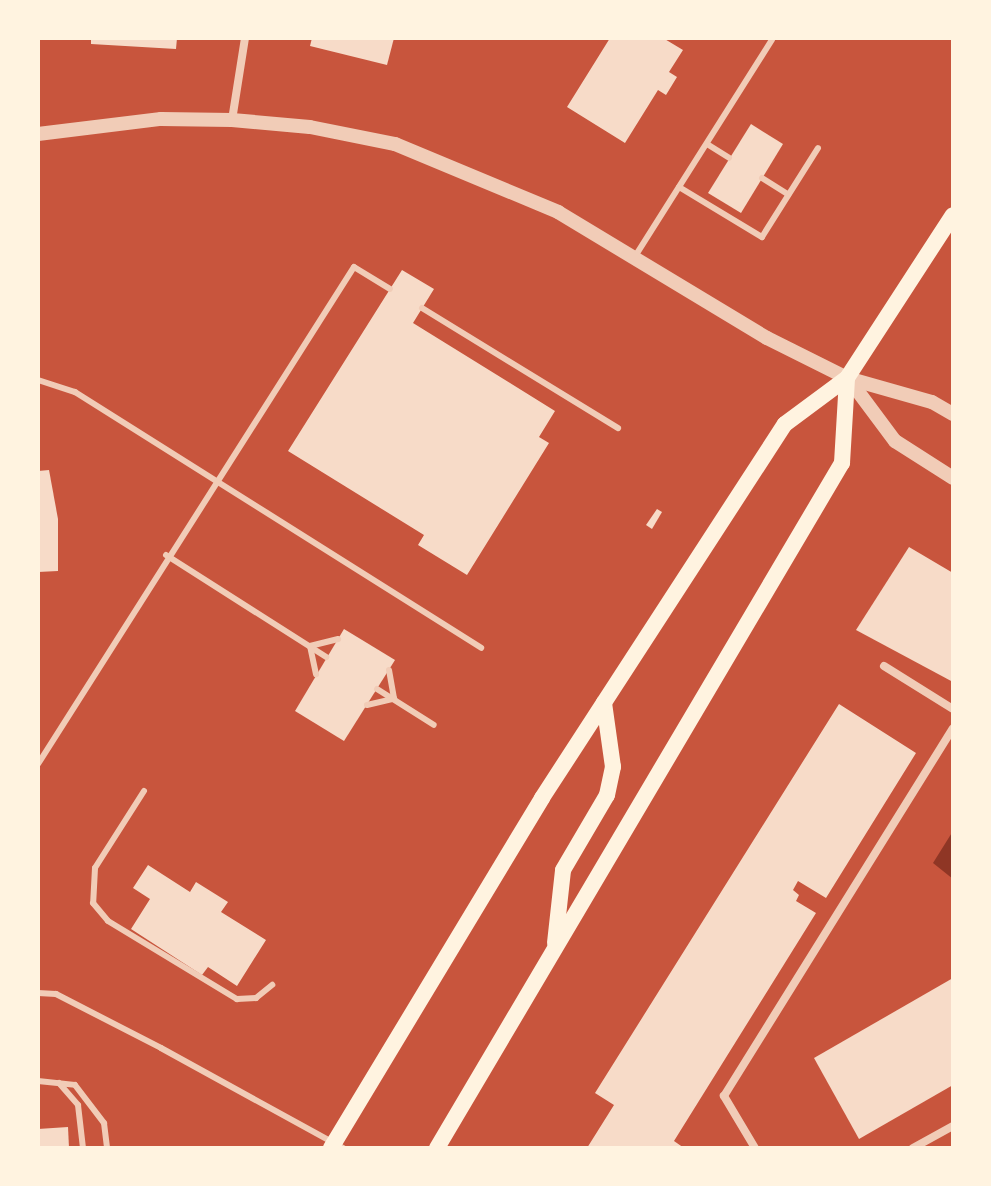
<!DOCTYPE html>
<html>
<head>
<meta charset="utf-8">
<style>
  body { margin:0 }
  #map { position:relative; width:991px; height:1186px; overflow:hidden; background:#c8553d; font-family:"Space Grotesk",sans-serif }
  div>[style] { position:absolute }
  .water>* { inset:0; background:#8f3625 }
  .building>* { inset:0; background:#f7dbc8 }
  .service>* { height:6px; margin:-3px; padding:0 3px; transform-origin:3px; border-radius:3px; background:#f1ccb7 }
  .minor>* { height:8px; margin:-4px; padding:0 4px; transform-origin:4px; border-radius:4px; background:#f1ccb7 }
  .tertiary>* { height:14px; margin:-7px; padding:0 7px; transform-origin:7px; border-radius:7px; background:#f1ccb7 }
  .secondary>* { height:16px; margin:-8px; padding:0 8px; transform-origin:8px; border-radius:8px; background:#fff3e0 }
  span { translate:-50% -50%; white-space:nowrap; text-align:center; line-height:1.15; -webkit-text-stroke:6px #fff3e0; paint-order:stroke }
  .frame { position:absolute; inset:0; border:40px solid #fff3e0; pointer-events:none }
</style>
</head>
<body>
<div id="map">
  <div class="water">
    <div style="clip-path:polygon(953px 831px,953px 879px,933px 863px)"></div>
  </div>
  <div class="building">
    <div style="clip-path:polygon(91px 38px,177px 38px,176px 49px,91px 44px)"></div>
    <div style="clip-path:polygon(312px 38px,394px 38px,387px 65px,310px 46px)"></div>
    <div style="clip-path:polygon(610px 38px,663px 38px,683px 50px,669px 72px,677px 77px,666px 95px,658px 90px,625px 143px,567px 107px)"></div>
    <div style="clip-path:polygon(751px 124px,783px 144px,741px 213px,708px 193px)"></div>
    <div style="clip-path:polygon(402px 270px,434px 289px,413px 323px,555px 411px,539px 437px,549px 443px,467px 575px,418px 545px,424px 535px,288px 451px)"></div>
    <div style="clip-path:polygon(49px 470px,58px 519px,58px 571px,38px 572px,38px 471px)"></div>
    <div style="clip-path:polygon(657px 509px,662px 512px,652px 529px,646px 525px)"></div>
    <div style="clip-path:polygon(909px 547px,953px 573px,953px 682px,856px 630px)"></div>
    <div style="clip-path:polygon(344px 629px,395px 660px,344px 741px,295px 711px)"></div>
    <div style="clip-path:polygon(839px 704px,916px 753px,826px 898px,798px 881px,793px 890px,799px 895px,796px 901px,816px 913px,674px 1141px,684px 1148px,587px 1148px,614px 1105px,595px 1093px)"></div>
    <div style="clip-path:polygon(148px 865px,190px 892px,196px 882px,228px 902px,221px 912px,266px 940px,237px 986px,208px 967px,202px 975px,131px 929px,150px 899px,133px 888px)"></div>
    <div style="clip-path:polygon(953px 978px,953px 1085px,859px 1139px,814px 1058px)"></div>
    <div style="clip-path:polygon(68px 1127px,69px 1148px,38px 1148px,38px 1129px)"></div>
  </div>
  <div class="service">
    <div style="left:707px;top:144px;width:26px;rotate:32deg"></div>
    <div style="left:762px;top:178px;width:31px;rotate:32deg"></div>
    <div style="left:679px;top:187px;width:97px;rotate:31.1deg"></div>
    <div style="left:762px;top:237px;width:105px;rotate:-57.8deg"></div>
    <div style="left:634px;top:258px;width:258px;rotate:-57.7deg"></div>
    <div style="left:422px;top:308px;width:230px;rotate:31.5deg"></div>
    <div style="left:38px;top:380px;width:39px;rotate:18deg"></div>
    <div style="left:75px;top:392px;width:480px;rotate:32.2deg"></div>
    <div style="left:166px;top:555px;width:190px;rotate:32.5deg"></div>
    <div style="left:310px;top:646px;width:29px;rotate:-14deg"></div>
    <div style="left:310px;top:646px;width:29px;rotate:78deg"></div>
    <div style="left:389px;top:670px;width:28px;rotate:80deg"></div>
    <div style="left:377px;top:689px;width:67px;rotate:32.3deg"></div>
    <div style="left:367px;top:705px;width:28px;rotate:-13deg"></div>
    <div style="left:38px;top:764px;width:589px;rotate:-57.55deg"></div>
    <div style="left:354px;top:267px;width:42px;rotate:31.4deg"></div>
    <div style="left:144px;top:791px;width:91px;rotate:122.5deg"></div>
    <div style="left:95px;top:868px;width:35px;rotate:93deg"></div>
    <div style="left:93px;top:903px;width:23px;rotate:50deg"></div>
    <div style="left:108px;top:921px;width:151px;rotate:31.2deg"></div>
    <div style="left:237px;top:999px;width:19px;rotate:-3deg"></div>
    <div style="left:256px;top:998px;width:21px;rotate:-39deg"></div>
    <div style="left:38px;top:993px;width:18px;rotate:3deg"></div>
    <div style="left:56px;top:994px;width:118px;rotate:27.2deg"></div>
    <div style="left:161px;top:1048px;width:208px;rotate:28.8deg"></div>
    <div style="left:38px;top:1081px;width:37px;rotate:6deg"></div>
    <div style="left:75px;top:1085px;width:48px;rotate:52.7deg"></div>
    <div style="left:104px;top:1123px;width:25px;rotate:83deg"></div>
    <div style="left:59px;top:1083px;width:29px;rotate:49deg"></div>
    <div style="left:78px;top:1105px;width:43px;rotate:83.4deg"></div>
  </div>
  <div class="minor">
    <div style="left:232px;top:120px;width:83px;rotate:-81deg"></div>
    <div style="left:884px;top:666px;width:81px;rotate:31.9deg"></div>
    <div style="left:755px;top:1148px;width:61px;rotate:-120.8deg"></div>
    <div style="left:724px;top:1096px;width:433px;rotate:-58.1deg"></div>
    <div style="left:913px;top:1148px;width:46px;rotate:-28.8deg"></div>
  </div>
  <div class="tertiary">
    <div style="left:38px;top:134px;width:124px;rotate:-7deg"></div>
    <div style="left:161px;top:119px;width:71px;rotate:0.8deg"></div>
    <div style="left:232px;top:120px;width:78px;rotate:5.1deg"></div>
    <div style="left:310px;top:127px;width:87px;rotate:11.3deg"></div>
    <div style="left:395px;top:144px;width:177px;rotate:22.6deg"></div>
    <div style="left:558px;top:212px;width:244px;rotate:31.1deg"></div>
    <div style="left:767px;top:338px;width:89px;rotate:26.6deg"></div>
    <div style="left:847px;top:378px;width:88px;rotate:15.8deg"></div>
    <div style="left:932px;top:402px;width:24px;rotate:30deg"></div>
    <div style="left:848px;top:378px;width:79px;rotate:53.3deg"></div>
    <div style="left:895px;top:441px;width:69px;rotate:32.5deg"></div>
  </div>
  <div class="secondary">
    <div style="left:555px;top:943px;width:73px;rotate:-83.7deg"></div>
    <div style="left:563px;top:870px;width:87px;rotate:-59.6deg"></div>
    <div style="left:607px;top:795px;width:29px;rotate:-78deg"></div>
    <div style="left:613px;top:767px;width:65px;rotate:-98deg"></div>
    <div style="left:331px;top:1148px;width:409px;rotate:-58.9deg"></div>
    <div style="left:542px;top:798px;width:446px;rotate:-57deg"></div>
    <div style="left:785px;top:424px;width:77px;rotate:-36.6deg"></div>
    <div style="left:847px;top:378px;width:194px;rotate:-57deg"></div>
    <div style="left:437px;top:1148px;width:796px;rotate:-59.41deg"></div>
    <div style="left:842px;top:463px;width:85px;rotate:-86.6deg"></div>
  </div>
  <div class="frame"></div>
</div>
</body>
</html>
